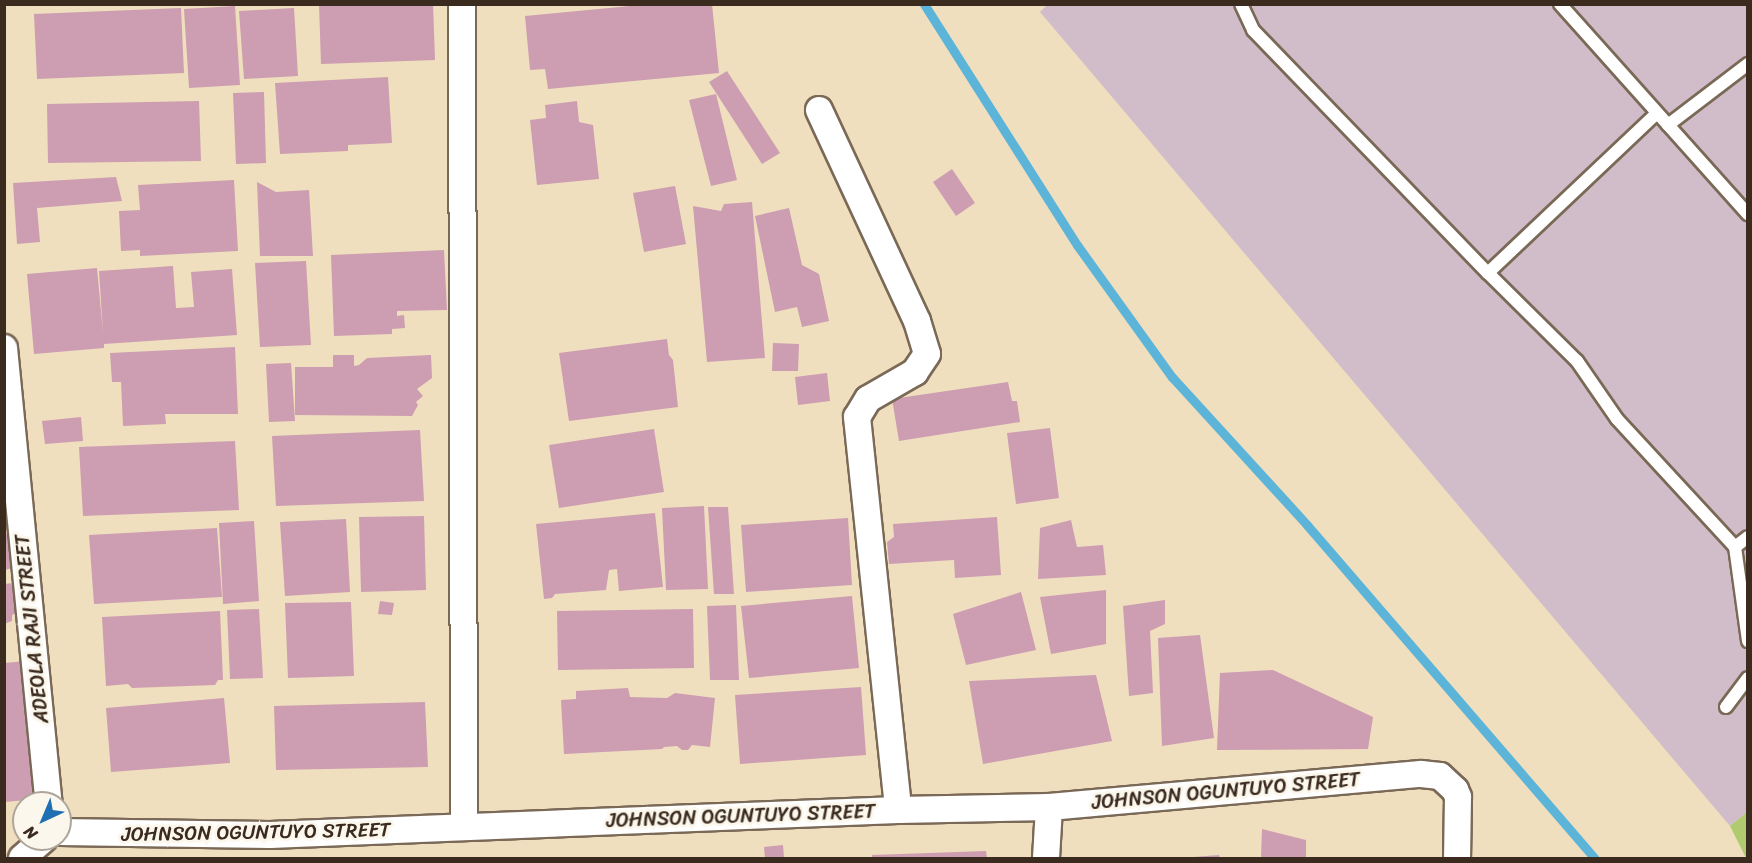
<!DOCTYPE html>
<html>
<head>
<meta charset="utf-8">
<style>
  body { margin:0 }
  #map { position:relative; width:1752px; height:863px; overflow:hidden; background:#efdfbe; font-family:Sriracha,sans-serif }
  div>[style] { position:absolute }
  .industrial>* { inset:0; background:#d1bdc9 }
  .green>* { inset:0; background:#b0ca70 }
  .stream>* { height:9px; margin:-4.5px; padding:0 4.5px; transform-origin:4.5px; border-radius:4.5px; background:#5cb4d9 }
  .building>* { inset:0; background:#cd9db1 }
  .roads { filter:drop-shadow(2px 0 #7a6956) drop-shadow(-2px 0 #7a6956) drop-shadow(0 2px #7a6956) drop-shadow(0 -2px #7a6956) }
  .lane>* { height:12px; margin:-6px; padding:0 6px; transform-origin:6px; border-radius:6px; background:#fff }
  .street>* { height:26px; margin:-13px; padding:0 13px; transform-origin:13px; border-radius:13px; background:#fff }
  span { translate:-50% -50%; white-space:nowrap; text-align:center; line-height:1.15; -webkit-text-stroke:6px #fbf7ec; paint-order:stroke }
  .street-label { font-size:20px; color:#3b2a1e }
  .frame { position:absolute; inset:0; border:6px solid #3b2a1e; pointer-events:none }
  .north { position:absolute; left:12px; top:791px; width:60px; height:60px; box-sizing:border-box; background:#fbf7ec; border:2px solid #aea59a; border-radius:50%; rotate:224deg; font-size:16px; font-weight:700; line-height:24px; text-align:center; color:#3b2a1e }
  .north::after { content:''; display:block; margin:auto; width:21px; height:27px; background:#1f6fb2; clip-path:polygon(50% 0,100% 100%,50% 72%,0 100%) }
</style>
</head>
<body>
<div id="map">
  <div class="industrial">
    <div style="clip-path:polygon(1048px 4px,1747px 5px,1747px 812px,1730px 826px,1040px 12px)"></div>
  </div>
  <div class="green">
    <div style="clip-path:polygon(1747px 812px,1748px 858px,1746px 858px,1730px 826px)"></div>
  </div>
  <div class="stream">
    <div style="left:924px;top:4px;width:285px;rotate:57.6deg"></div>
    <div style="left:1077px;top:245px;width:163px;rotate:54.3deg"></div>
    <div style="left:1172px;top:377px;width:200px;rotate:47.6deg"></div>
    <div style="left:1307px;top:525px;width:440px;rotate:49.2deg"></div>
  </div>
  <div class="building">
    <div style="clip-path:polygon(319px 4px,433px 4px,435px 60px,321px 64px)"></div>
    <div style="clip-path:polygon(651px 4px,712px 4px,719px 73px,548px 89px,545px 69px,530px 70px,525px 16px)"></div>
    <div style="clip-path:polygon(235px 6px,240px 85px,189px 88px,184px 9px)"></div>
    <div style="clip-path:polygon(181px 8px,184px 73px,37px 79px,34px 14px)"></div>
    <div style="clip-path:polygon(294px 8px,298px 76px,244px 79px,239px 11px)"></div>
    <div style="clip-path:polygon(727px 71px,780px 153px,762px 164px,709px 82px)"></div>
    <div style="clip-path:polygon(388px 77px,392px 143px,348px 145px,348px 151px,280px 154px,275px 83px)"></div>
    <div style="clip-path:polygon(264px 92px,266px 163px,236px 164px,233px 93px)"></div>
    <div style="clip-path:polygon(716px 94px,737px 180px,711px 186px,689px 100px)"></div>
    <div style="clip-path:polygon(199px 101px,201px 161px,48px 163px,47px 104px)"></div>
    <div style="clip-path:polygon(577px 101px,579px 122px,593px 125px,599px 179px,537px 185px,530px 120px,546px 118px,545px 105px)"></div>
    <div style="clip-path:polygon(952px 169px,975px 203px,956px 216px,933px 182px)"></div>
    <div style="clip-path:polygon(116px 177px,122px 201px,37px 208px,40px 242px,17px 244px,13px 183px)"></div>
    <div style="clip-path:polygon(234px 180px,238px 251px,140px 256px,140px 250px,121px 251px,119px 211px,140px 210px,138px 185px)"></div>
    <div style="clip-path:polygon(257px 182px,276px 192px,309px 190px,313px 256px,260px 256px)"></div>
    <div style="clip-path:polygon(675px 186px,686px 244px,644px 252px,633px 193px)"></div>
    <div style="clip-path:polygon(752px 202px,765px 358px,707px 362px,693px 206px,721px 211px,724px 204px)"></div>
    <div style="clip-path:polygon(789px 208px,802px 265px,819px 274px,829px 321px,802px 327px,797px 307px,775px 312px,755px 216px)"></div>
    <div style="clip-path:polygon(444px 250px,447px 310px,397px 311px,397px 316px,404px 315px,405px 328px,392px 329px,392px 334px,334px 336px,331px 255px)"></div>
    <div style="clip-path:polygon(306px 261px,311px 345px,260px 347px,255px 263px)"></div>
    <div style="clip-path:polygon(173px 266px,176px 308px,194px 307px,191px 272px,232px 269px,237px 335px,104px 344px,104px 348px,34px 354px,27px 274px,97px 268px,103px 333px,99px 271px)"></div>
    <div style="clip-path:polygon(667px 339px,669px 355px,673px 360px,678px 407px,569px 421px,559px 353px)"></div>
    <div style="clip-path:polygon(773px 343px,799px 344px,798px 371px,772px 371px)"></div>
    <div style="clip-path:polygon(235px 347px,238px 414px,165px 414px,166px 424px,123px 426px,121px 382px,112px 382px,110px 353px)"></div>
    <div style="clip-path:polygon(333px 355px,354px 355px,354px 366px,359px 365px,367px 358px,431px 355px,432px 378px,417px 389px,423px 396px,416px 402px,418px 405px,412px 416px,295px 415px,295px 367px,333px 367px)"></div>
    <div style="clip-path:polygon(291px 363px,295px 421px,269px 422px,266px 364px)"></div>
    <div style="clip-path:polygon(827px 373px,830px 401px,798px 405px,795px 377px)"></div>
    <div style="clip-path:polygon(1008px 382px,1012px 401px,1017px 401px,1020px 422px,899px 441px,892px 399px)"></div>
    <div style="clip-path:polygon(81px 417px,83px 441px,45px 444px,42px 421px)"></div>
    <div style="clip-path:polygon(1050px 428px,1059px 498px,1016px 504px,1007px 433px)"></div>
    <div style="clip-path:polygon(654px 429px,664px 492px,559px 508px,549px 445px)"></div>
    <div style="clip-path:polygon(420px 430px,424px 501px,276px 506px,272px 436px)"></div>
    <div style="clip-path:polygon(235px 441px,239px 510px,83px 516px,79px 447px)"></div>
    <div style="clip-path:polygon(704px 506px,708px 589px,666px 590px,662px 508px)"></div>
    <div style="clip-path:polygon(708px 507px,728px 507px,734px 594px,714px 594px)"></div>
    <div style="clip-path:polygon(655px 513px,663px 587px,619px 591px,617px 569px,609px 570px,606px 590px,555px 594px,552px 598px,544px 599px,536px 524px)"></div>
    <div style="clip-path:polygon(424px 516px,426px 590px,361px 592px,359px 517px)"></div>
    <div style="clip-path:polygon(997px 517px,1001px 575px,955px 578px,954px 560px,889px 564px,887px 542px,894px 537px,893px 524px)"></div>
    <div style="clip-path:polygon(848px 518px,852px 585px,746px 592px,741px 525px)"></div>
    <div style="clip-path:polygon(346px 519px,350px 592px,285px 596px,280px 522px)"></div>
    <div style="clip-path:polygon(1071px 520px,1077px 547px,1103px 545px,1106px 575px,1038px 579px,1040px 528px)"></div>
    <div style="clip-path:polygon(254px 521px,259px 601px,223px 604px,219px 523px)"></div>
    <div style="clip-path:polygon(5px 523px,12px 568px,5px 570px)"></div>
    <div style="clip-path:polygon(217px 528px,222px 597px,94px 604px,89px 535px)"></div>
    <div style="clip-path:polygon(14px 583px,17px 613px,12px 615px,12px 621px,4px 624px,4px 584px)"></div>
    <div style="clip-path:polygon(1106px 590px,1106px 644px,1051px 654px,1040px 597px)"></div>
    <div style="clip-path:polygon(1021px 592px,1036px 650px,966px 665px,953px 614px)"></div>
    <div style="clip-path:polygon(852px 596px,859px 668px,749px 678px,741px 606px)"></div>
    <div style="clip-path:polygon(1165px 600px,1165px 624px,1150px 631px,1153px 693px,1129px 696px,1123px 606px)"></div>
    <div style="clip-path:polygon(380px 601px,394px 603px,392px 615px,378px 614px)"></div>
    <div style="clip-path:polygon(351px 602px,354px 676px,288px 678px,285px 603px)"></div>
    <div style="clip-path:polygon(736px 605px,739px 680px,710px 680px,707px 606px)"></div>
    <div style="clip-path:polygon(259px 609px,263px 678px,230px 679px,227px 610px)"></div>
    <div style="clip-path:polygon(693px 609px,694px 668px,558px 670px,557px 611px)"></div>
    <div style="clip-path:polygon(220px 611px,223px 680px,218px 680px,215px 685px,132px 688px,128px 684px,106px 686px,102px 617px)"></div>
    <div style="clip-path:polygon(1200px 635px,1214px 738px,1162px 746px,1158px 638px)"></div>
    <div style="clip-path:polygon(26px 661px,39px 799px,4px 802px,4px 663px)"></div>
    <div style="clip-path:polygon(1273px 670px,1373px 717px,1368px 749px,1217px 750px,1220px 673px)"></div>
    <div style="clip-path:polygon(1096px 675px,1112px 741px,983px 764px,969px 681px)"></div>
    <div style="clip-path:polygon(861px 687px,866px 755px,740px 764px,735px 695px)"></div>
    <div style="clip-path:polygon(628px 688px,630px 697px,667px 698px,675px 693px,715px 698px,710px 747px,692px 745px,688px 750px,682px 750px,677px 746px,664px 747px,662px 749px,564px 754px,561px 700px,576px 699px,576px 691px)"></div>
    <div style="clip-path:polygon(224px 698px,230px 763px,111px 772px,106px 708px)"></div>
    <div style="clip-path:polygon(425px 702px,428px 767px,276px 770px,274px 706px)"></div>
    <div style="clip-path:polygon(1262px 829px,1306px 840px,1306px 858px,1261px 858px)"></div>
    <div style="clip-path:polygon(783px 845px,784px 858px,765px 858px,764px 847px)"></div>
    <div style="clip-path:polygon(986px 851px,987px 858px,872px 858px,872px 855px)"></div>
    <div style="clip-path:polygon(1219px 855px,1220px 858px,1193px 858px,1193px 857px)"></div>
  </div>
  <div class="roads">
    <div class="lane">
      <div style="left:1241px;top:4px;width:29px;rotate:65deg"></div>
      <div style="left:1253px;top:30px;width:338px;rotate:46deg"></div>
      <div style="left:1560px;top:4px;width:282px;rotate:48.2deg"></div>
      <div style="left:1657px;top:113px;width:233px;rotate:136.6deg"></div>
      <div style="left:1488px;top:273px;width:125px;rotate:44.7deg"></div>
      <div style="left:1577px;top:361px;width:70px;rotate:55.4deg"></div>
      <div style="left:1617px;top:419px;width:174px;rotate:47.3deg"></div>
      <div style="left:1735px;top:547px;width:16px;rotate:-38deg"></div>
      <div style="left:1668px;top:125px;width:101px;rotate:-37.3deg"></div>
      <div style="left:1735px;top:547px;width:95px;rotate:82.1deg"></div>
      <div style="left:1726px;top:707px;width:36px;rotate:-53deg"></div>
    </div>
    <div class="street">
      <div style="left:462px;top:4px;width:823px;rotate:89.86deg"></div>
      <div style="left:819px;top:110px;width:233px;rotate:65.1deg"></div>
      <div style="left:917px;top:321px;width:34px;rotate:73deg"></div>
      <div style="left:927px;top:354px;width:22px;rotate:124deg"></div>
      <div style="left:915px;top:372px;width:54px;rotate:150.1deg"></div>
      <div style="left:868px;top:399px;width:21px;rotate:121deg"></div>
      <div style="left:857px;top:417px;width:395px;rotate:84deg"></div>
      <div style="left:4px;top:348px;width:457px;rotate:84.4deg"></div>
      <div style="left:60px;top:832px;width:210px;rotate:0.8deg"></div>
      <div style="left:270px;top:835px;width:628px;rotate:-2.28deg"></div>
      <div style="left:898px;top:810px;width:151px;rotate:-1.1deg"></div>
      <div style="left:1049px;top:807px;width:373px;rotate:-5.1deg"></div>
      <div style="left:1421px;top:774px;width:19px;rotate:6deg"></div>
      <div style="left:1440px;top:776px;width:21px;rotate:43deg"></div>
      <div style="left:1455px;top:790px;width:8px;rotate:67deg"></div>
      <div style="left:1458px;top:797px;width:61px;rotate:90.9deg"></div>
      <div style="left:22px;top:858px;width:29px;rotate:-41deg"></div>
      <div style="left:1046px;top:858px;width:51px;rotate:-86.6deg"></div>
    </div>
  </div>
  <div class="street-label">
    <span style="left:32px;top:629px;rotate:-96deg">ADEOLA RAJI STREET</span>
    <span style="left:1226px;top:791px;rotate:-5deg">JOHNSON OGUNTUYO STREET</span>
    <span style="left:741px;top:816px;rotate:-2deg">JOHNSON OGUNTUYO STREET</span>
    <span style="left:256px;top:832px;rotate:-1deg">JOHNSON OGUNTUYO STREET</span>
  </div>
  <div class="frame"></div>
  <div class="north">N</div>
</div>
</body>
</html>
